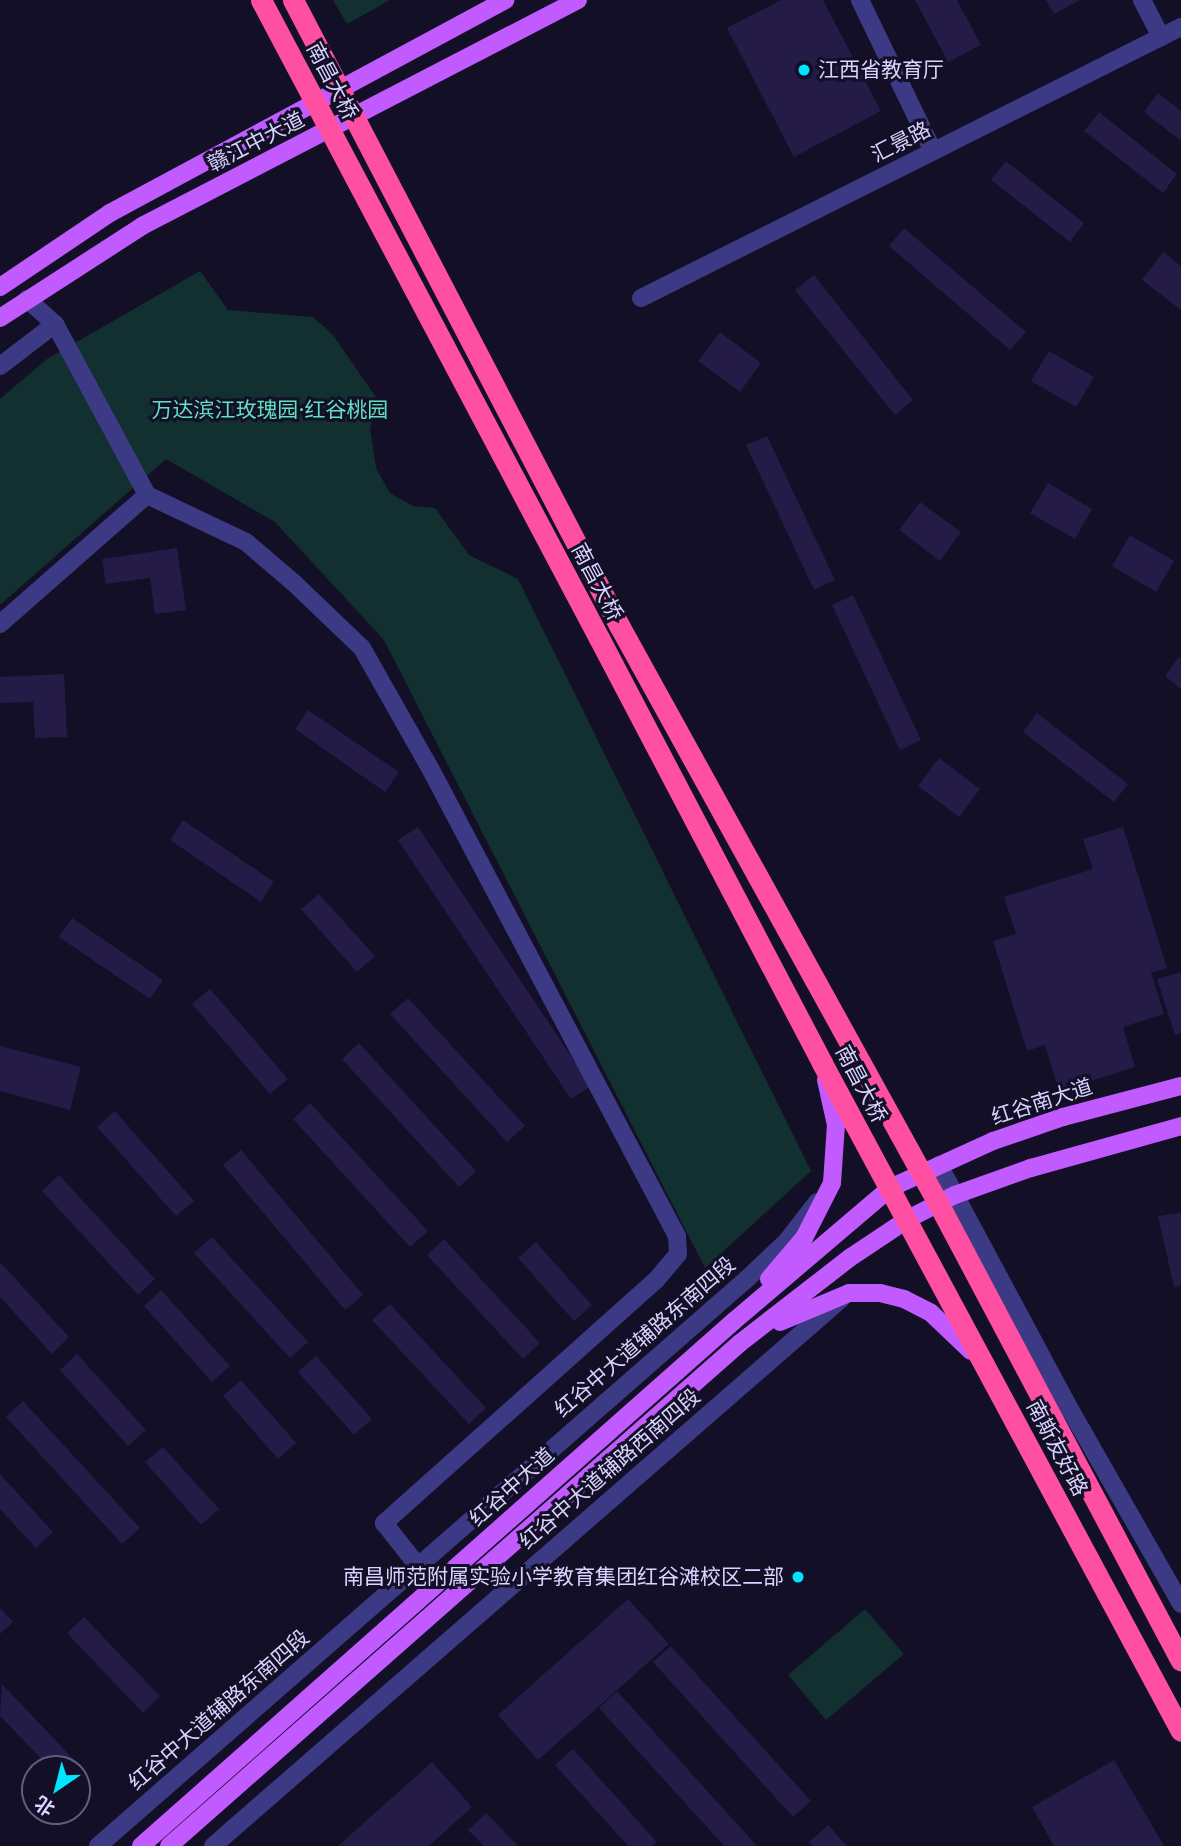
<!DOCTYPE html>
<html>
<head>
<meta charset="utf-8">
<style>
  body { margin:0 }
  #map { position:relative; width:1181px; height:1846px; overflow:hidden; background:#130f26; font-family:Inter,"Noto Sans SC",sans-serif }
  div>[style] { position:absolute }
  .green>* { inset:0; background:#12302f }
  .building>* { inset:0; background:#241b47 }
  .minor>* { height:18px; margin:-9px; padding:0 9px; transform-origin:9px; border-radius:9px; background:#3d3a85 }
  .major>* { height:18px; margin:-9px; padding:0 9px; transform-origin:9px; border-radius:9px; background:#c25bff }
  .highway>* { height:21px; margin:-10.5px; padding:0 10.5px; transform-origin:10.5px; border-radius:10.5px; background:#ff4fa3 }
  .highway-bridge>* { height:21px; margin:-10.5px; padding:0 10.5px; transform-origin:10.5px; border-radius:10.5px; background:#ff4fa3 }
  .dots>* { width:19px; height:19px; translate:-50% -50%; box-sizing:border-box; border:4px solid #130f26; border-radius:50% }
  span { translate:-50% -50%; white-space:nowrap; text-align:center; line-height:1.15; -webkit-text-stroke:6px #130f26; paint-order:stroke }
  .poi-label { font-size:21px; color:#d9d4ff }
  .left { translate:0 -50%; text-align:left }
  .right { translate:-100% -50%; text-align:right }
  .street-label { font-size:21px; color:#d9d4ff }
  .park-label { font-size:21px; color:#5fe0c0 }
  .north { position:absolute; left:21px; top:1755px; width:70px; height:70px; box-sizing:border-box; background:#130f26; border:2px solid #625e7d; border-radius:50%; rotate:215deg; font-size:19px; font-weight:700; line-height:28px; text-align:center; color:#d9d4ff }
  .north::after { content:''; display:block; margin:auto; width:24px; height:32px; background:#00e5ff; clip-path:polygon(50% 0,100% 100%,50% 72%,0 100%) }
</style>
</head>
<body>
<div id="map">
  <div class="green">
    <div style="clip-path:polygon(333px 0,390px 0,347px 24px)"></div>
    <div style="clip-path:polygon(200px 271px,228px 310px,313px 317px,333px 335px,378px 400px,370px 429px,376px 468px,390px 493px,413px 506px,435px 508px,469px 555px,518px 579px,811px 1171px,705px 1268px,384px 640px,275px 522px,166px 459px,0 605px,0 399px,47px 359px)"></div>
    <div style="clip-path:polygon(865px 1609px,904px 1654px,826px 1720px,788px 1675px)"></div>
  </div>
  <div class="building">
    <div style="clip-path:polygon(781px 0,823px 0,881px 111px,794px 157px,727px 28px)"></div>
    <div style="clip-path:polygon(915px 0,957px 0,981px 45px,948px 62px)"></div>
    <div style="clip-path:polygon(1046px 0,1080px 0,1054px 14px)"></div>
    <div style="clip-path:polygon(1158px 93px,1181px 111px,1181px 141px,1144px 112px)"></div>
    <div style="clip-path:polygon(1099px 112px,1177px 174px,1163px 193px,1084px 131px)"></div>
    <div style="clip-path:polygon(1006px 161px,1084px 223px,1070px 242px,991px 180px)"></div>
    <div style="clip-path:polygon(904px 228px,1026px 332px,1010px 350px,889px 246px)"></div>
    <div style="clip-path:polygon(1163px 252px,1181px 266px,1181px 310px,1142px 280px)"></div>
    <div style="clip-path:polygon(814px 275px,913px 400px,895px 415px,795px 290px)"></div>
    <div style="clip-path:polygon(720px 332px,761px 363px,740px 392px,698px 361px)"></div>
    <div style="clip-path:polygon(1049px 351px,1094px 377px,1076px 407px,1031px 381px)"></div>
    <div style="clip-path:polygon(767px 436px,835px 580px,814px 590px,746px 445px)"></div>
    <div style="clip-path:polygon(1048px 483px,1092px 509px,1075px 539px,1030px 513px)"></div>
    <div style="clip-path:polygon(920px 502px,961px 532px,940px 561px,899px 530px)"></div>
    <div style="clip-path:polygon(1130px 535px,1174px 561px,1156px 592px,1112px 566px)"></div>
    <div style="clip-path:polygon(177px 548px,186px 610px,155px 614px,150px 578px,106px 584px,102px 559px)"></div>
    <div style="clip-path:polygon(853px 595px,921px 740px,900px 750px,832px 605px)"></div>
    <div style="clip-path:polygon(1179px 657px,1181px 659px,1181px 689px,1165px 676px)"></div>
    <div style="clip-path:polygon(64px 674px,67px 737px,35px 738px,33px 702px,0 703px,0 677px)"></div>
    <div style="clip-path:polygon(308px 710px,399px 772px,385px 792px,295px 729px)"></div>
    <div style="clip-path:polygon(1037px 713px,1128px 784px,1114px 802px,1023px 732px)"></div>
    <div style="clip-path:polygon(939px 758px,980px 789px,959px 817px,918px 786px)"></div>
    <div style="clip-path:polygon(183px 820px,274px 882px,261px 902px,170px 840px)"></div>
    <div style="clip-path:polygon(418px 827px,591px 1086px,571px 1099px,398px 840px)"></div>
    <div style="clip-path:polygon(1123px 827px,1167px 968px,1151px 973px,1164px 1014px,1123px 1027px,1135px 1067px,1059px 1091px,1045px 1045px,1027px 1051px,993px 941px,1016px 934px,1004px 897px,1093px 869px,1083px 839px)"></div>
    <div style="clip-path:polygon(319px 894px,375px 956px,357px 972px,301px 909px)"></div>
    <div style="clip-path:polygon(72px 918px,163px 980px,150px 999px,59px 937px)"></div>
    <div style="clip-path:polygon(1181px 972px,1181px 1033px,1175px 1035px,1157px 979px)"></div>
    <div style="clip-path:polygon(210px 989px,288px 1079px,270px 1094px,192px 1004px)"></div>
    <div style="clip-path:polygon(408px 998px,525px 1126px,507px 1142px,390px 1014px)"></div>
    <div style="clip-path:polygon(359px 1043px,476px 1171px,459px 1187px,342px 1059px)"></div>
    <div style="clip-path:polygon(0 1046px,81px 1067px,70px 1110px,0 1091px)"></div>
    <div style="clip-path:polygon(310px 1103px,428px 1231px,410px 1247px,293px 1119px)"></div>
    <div style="clip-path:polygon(115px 1111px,194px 1201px,176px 1216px,97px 1127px)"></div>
    <div style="clip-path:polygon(241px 1150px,363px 1295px,345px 1310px,223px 1165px)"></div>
    <div style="clip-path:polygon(59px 1175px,155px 1279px,138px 1295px,42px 1191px)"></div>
    <div style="clip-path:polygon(1181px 1213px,1181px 1285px,1174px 1287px,1158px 1216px)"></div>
    <div style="clip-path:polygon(212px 1237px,308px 1342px,290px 1358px,194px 1253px)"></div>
    <div style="clip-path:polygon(444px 1239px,540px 1343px,523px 1359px,427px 1255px)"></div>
    <div style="clip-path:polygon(536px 1242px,592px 1305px,574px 1321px,518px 1258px)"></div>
    <div style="clip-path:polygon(0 1262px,69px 1337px,52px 1354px,0 1297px)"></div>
    <div style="clip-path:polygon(161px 1290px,230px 1366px,212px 1382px,144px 1306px)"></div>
    <div style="clip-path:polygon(390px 1304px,486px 1408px,469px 1424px,372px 1320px)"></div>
    <div style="clip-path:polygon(77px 1354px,146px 1430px,128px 1446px,60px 1370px)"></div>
    <div style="clip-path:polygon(316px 1356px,372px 1419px,354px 1435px,298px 1372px)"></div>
    <div style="clip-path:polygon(241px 1380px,296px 1443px,278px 1459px,223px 1396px)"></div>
    <div style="clip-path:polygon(23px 1401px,140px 1528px,122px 1544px,6px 1417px)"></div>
    <div style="clip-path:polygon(163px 1447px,219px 1509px,201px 1525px,145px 1462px)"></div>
    <div style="clip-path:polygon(0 1474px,53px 1532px,36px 1548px,0 1509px)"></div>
    <div style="clip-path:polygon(628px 1599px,669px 1644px,538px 1760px,498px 1715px)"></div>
    <div style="clip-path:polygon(0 1608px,13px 1622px,0 1634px)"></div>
    <div style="clip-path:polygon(84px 1617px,160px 1696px,143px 1713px,67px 1633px)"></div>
    <div style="clip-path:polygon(671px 1646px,811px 1801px,793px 1817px,653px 1662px)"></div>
    <div style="clip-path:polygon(2px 1684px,78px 1764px,73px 1769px,51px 1769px,0 1716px)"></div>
    <div style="clip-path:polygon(617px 1691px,757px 1846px,724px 1846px,599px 1708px)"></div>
    <div style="clip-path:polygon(573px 1749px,657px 1842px,652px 1846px,628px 1846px,555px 1765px)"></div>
    <div style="clip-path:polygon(1114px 1760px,1164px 1846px,1054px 1846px,1032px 1807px)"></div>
    <div style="clip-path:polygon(432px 1762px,472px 1807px,429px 1846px,338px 1846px)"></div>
    <div style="clip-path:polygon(486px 1813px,518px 1846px,484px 1846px,468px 1830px)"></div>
    <div style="clip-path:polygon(828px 1825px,847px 1846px,813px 1846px,809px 1842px)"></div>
  </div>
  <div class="minor">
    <div style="left:860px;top:0;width:168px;rotate:64.2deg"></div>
    <div style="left:1142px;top:0;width:42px;rotate:62.8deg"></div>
    <div style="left:641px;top:298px;width:604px;rotate:-26.65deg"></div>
    <div style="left:27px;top:299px;width:38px;rotate:42deg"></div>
    <div style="left:55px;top:324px;width:194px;rotate:61.7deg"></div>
    <div style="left:147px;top:495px;width:110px;rotate:25.4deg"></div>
    <div style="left:246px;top:542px;width:63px;rotate:40.5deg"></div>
    <div style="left:294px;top:583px;width:94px;rotate:43.7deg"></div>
    <div style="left:362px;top:648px;width:138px;rotate:60.5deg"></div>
    <div style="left:430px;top:768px;width:529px;rotate:62.18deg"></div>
    <div style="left:677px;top:1236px;width:18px;rotate:87deg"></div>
    <div style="left:678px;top:1254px;width:34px;rotate:130deg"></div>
    <div style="left:656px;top:1280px;width:365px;rotate:138.2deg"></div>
    <div style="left:384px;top:1523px;width:55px;rotate:51.7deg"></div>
    <div style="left:0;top:366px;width:69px;rotate:-37.4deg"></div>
    <div style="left:0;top:624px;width:196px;rotate:-41.3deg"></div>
    <div style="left:939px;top:1165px;width:279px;rotate:61.8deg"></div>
    <div style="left:1071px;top:1411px;width:222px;rotate:60.3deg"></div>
    <div style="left:98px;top:1846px;width:865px;rotate:-41.15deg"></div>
    <div style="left:749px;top:1277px;width:52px;rotate:-43.5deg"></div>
    <div style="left:787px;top:1241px;width:49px;rotate:-52.4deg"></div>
    <div style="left:213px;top:1846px;width:833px;rotate:-41.06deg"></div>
  </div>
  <div class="major">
    <div style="left:0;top:287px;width:133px;rotate:-33.9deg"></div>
    <div style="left:110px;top:213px;width:449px;rotate:-28.3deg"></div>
    <div style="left:0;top:318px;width:169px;rotate:-32.9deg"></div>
    <div style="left:142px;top:226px;width:491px;rotate:-27.4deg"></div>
    <div style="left:769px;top:1279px;width:54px;rotate:-49.5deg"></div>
    <div style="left:804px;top:1238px;width:62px;rotate:-63deg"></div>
    <div style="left:832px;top:1183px;width:58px;rotate:-86.1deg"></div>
    <div style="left:836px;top:1125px;width:46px;rotate:-102.5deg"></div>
    <div style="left:780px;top:1322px;width:75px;rotate:-22.8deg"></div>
    <div style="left:849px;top:1293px;width:31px"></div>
    <div style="left:880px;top:1293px;width:25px;rotate:14deg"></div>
    <div style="left:904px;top:1299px;width:30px;rotate:27deg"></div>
    <div style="left:931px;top:1313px;width:55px;rotate:43.5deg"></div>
    <div style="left:141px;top:1846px;width:792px;rotate:-41.52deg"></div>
    <div style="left:734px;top:1321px;width:205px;rotate:-40.4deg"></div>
    <div style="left:890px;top:1188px;width:113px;rotate:-24.5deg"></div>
    <div style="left:993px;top:1141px;width:74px;rotate:-18.9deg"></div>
    <div style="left:1063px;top:1117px;width:122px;rotate:-14.7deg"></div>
    <div style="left:169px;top:1846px;width:761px;rotate:-41.38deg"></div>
    <div style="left:740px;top:1343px;width:140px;rotate:-37.8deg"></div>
    <div style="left:851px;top:1257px;width:69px;rotate:-33.7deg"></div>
    <div style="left:908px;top:1219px;width:53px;rotate:-27.1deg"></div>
    <div style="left:955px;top:1195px;width:81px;rotate:-19.6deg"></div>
    <div style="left:1031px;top:1168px;width:156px;rotate:-15.6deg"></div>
  </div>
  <div class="highway">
    <div style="left:620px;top:627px;width:658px;rotate:61.1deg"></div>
    <div style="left:938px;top:1203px;width:518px;rotate:62.05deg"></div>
    <div style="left:599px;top:638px;width:480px;rotate:62.3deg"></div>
    <div style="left:822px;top:1063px;width:758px;rotate:61.75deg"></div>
  </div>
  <div class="highway-bridge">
    <div style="left:261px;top:0;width:722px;rotate:62.09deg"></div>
    <div style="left:293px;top:0;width:707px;rotate:62.46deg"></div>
  </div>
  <div class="dots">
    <div style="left:804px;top:70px;background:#00e5ff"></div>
    <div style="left:798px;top:1577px;background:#00e5ff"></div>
  </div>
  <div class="poi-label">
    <span class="left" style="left:818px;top:70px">江西省教育厅</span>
    <span class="right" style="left:784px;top:1577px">南昌师范附属实验小学教育集团红谷滩校区二部</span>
  </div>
  <div class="street-label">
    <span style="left:332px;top:81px;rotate:62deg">南昌大桥</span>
    <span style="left:256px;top:142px;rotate:-27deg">赣江中大道</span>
    <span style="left:901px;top:142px;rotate:-27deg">汇景路</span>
    <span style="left:597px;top:582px;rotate:62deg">南昌大桥</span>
    <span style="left:861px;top:1084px;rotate:62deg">南昌大桥</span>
    <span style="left:1042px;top:1102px;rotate:-18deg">红谷南大道</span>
    <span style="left:645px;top:1337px;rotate:-41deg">红谷中大道辅路东南四段</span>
    <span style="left:1057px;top:1448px;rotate:62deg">南斯友好路</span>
    <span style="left:610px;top:1469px;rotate:-41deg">红谷中大道辅路西南四段</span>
    <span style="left:512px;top:1487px;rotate:-42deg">红谷中大道</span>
    <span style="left:219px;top:1710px;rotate:-41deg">红谷中大道辅路东南四段</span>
  </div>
  <div class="park-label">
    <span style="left:270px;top:410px">万达滨江玫瑰园·红谷桃园</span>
  </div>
  <div class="north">北</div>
</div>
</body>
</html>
